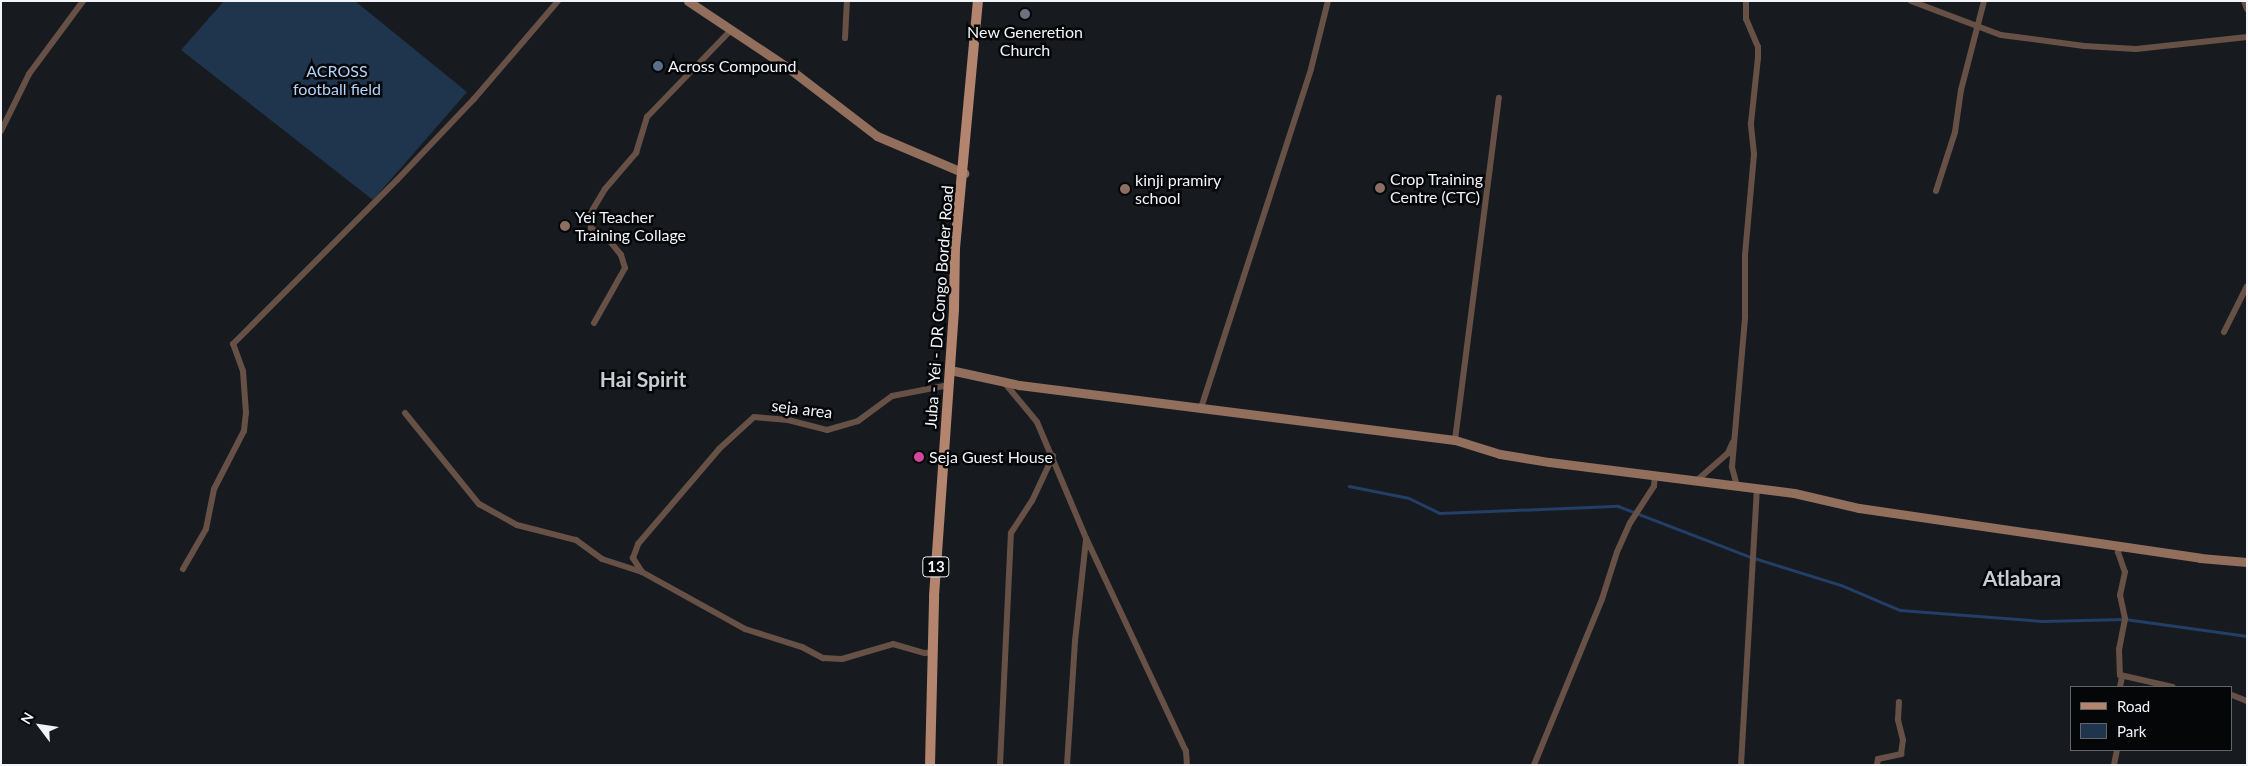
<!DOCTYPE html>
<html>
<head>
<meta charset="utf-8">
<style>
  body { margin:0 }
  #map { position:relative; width:2248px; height:766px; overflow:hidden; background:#171b20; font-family:Lato,sans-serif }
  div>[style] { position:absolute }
  .green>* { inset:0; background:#1f344d }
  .stream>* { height:2.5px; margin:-1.25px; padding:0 1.25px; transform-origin:1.25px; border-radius:1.25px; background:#233e67 }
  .street>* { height:6px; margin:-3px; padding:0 3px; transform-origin:3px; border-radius:3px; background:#675045 }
  .secondary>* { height:9px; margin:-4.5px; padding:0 4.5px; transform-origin:4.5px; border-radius:4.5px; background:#926e5c }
  .primary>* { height:10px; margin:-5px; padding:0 5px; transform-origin:5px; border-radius:5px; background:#b4856e }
  .dots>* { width:14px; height:14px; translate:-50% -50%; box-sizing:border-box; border:2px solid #050608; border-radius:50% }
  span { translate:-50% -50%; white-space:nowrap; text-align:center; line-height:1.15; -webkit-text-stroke:5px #050608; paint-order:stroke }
  .shield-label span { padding:1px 4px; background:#050608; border:1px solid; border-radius:4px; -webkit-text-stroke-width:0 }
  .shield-label { font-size:15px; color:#f2f4f8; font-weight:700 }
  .poi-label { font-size:16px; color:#f2f4f8 }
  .left { translate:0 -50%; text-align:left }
  .park-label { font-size:16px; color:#b4d3fb }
  .street-label { font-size:16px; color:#f2f4f8 }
  .district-label { font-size:21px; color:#c8cdd4; font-weight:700 }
  .frame { position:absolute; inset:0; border:2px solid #f2f4f8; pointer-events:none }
  .legend { position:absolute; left:2070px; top:686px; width:162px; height:65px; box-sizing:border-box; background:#050608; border:1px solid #646568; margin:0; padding:6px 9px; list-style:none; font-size:15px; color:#f2f4f8 }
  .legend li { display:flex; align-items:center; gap:10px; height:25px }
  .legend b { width:25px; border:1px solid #646568 }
  .north { position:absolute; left:15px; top:701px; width:50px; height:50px; -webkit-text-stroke:4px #050608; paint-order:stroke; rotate:301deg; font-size:14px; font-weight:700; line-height:20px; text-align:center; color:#f2f4f8 }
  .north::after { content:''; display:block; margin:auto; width:18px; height:22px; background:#f2f4f8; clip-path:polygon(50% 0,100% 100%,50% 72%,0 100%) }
</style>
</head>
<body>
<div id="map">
  <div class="green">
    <div style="clip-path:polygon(224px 1px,355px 1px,467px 92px,373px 200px,181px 50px)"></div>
  </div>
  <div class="stream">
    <div style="left:1349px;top:486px;width:61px;rotate:11.3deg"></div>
    <div style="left:1409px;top:498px;width:34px;rotate:26deg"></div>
    <div style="left:1440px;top:513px;width:178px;rotate:-2.3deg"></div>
    <div style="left:1618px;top:506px;width:142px;rotate:21deg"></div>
    <div style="left:1751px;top:557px;width:94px;rotate:17.3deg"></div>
    <div style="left:1841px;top:585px;width:64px;rotate:23deg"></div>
    <div style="left:1900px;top:610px;width:142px;rotate:4.4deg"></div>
    <div style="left:2042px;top:621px;width:83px;rotate:-1.4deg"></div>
    <div style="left:2125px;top:619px;width:123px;rotate:7.9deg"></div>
  </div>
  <div class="street">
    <div style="left:1911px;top:1px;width:96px;rotate:20.7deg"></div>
    <div style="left:2001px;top:35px;width:84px;rotate:7.5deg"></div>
    <div style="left:2084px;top:46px;width:52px;rotate:3.3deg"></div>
    <div style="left:2136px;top:49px;width:112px;rotate:-6.2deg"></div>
    <div style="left:2244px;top:1px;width:9px;rotate:69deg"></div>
    <div style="left:845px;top:38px;width:37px;rotate:-87deg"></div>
    <div style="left:1px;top:131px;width:64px;rotate:-63.8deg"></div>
    <div style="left:29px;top:74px;width:91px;rotate:-53.5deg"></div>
    <div style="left:1936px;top:191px;width:62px;rotate:-72.1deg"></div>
    <div style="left:1955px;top:132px;width:42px;rotate:-81.9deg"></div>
    <div style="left:1961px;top:90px;width:92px;rotate:-75.5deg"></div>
    <div style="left:594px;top:323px;width:63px;rotate:-60.6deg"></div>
    <div style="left:625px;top:268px;width:14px;rotate:-107deg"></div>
    <div style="left:621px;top:255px;width:22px;rotate:-129deg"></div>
    <div style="left:607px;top:238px;width:19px;rotate:-148deg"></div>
    <div style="left:591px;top:228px;width:14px;rotate:-94deg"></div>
    <div style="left:590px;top:214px;width:29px;rotate:-59deg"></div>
    <div style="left:605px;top:189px;width:48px;rotate:-49.3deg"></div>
    <div style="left:636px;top:153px;width:38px;rotate:-73deg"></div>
    <div style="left:647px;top:117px;width:122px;rotate:-46deg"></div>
    <div style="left:2224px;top:332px;width:51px;rotate:-63.4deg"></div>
    <div style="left:1003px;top:381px;width:53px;rotate:50.3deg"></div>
    <div style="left:1037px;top:422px;width:126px;rotate:67.1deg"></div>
    <div style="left:1086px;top:538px;width:235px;rotate:64.9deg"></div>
    <div style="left:1186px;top:751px;width:14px;rotate:86deg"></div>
    <div style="left:1201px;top:408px;width:356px;rotate:-72deg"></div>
    <div style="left:1311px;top:69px;width:70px;rotate:-76deg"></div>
    <div style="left:405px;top:413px;width:117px;rotate:50.9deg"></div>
    <div style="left:479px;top:504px;width:43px;rotate:28.9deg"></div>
    <div style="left:517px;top:525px;width:61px;rotate:14.3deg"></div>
    <div style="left:576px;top:540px;width:32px;rotate:36deg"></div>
    <div style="left:602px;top:559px;width:42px;rotate:18deg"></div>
    <div style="left:642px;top:572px;width:118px;rotate:29deg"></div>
    <div style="left:745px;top:629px;width:60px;rotate:17.5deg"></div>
    <div style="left:802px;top:647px;width:24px;rotate:28deg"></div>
    <div style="left:823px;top:658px;width:19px;rotate:3deg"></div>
    <div style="left:842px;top:659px;width:53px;rotate:-16.4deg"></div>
    <div style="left:893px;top:644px;width:33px;rotate:16deg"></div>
    <div style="left:925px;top:653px;width:8px;rotate:-7deg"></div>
    <div style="left:1455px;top:440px;width:345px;rotate:-82.7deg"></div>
    <div style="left:1695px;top:482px;width:44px;rotate:-41.3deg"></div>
    <div style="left:1728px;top:453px;width:12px;rotate:-66deg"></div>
    <div style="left:1737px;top:486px;width:20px;rotate:-105deg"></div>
    <div style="left:1732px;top:467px;width:151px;rotate:-85deg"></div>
    <div style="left:1745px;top:317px;width:62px;rotate:-90deg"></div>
    <div style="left:1745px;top:255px;width:101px;rotate:-84.9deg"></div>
    <div style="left:1754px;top:154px;width:31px;rotate:-96deg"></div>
    <div style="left:1751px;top:123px;width:65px;rotate:-83.9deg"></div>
    <div style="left:1758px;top:58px;width:11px;rotate:-90deg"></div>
    <div style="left:1758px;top:47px;width:30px;rotate:-113deg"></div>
    <div style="left:1746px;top:19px;width:18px;rotate:-90deg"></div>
    <div style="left:2121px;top:546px;width:7px;rotate:117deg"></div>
    <div style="left:2118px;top:552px;width:21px;rotate:71deg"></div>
    <div style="left:2125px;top:572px;width:24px;rotate:102deg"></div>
    <div style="left:2120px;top:595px;width:25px;rotate:78deg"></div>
    <div style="left:2125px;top:619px;width:31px;rotate:101deg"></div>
    <div style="left:2119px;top:649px;width:26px;rotate:88deg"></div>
    <div style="left:2120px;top:675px;width:54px;rotate:12.8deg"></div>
    <div style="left:183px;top:569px;width:46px;rotate:-60.1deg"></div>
    <div style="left:206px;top:529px;width:41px;rotate:-78.7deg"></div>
    <div style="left:214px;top:489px;width:65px;rotate:-62.7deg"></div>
    <div style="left:244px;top:431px;width:18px;rotate:-84deg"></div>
    <div style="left:246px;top:413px;width:42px;rotate:-94.1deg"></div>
    <div style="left:243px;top:371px;width:29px;rotate:-110deg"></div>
    <div style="left:233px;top:344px;width:232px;rotate:-45deg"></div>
    <div style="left:397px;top:180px;width:112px;rotate:-46.5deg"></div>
    <div style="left:474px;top:99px;width:129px;rotate:-49.4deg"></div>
    <div style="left:642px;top:572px;width:17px;rotate:-123deg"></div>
    <div style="left:633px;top:558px;width:15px;rotate:-70deg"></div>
    <div style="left:638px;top:544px;width:125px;rotate:-49.5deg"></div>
    <div style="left:719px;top:449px;width:47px;rotate:-42.4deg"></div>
    <div style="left:754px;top:417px;width:34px;rotate:5deg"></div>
    <div style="left:788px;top:420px;width:40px;rotate:14.4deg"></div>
    <div style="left:827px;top:430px;width:32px;rotate:-16deg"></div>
    <div style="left:858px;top:421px;width:42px;rotate:-36.3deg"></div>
    <div style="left:892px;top:396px;width:58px;rotate:-10.9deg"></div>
    <div style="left:2120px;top:687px;width:10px;rotate:-79deg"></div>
    <div style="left:2232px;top:695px;width:16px;rotate:22deg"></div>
    <div style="left:1000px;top:765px;width:232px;rotate:-87.3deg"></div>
    <div style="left:1011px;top:533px;width:38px;rotate:-57deg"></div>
    <div style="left:1032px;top:501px;width:50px;rotate:-65deg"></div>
    <div style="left:1067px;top:765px;width:124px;rotate:-86.3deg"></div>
    <div style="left:1075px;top:641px;width:103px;rotate:-83.8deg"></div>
    <div style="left:1534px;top:765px;width:179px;rotate:-67.7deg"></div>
    <div style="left:1602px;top:599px;width:49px;rotate:-72.3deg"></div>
    <div style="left:1617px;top:552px;width:32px;rotate:-66deg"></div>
    <div style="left:1630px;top:523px;width:44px;rotate:-57deg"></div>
    <div style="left:1654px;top:486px;width:11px;rotate:-85deg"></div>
    <div style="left:1741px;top:765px;width:276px;rotate:-86.7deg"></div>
    <div style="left:1877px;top:765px;width:6px;rotate:-81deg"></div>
    <div style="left:1878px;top:759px;width:24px;rotate:-12deg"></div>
    <div style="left:1901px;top:754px;width:14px;rotate:-82deg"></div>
    <div style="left:1903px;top:740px;width:21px;rotate:-104deg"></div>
    <div style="left:1898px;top:720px;width:18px;rotate:-87deg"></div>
    <div style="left:2114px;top:765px;width:15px;rotate:-79deg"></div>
  </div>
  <div class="secondary">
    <div style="left:688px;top:1px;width:119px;rotate:33.7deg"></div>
    <div style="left:787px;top:67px;width:113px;rotate:37.5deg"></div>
    <div style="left:877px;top:136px;width:95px;rotate:23deg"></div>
    <div style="left:950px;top:370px;width:71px;rotate:12.3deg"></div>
    <div style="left:1019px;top:385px;width:439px;rotate:7.2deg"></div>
    <div style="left:1455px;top:440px;width:47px;rotate:17.3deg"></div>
    <div style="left:1500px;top:454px;width:50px;rotate:9.3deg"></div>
    <div style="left:1549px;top:462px;width:247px;rotate:7.2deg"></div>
    <div style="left:1794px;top:493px;width:67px;rotate:13deg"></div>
    <div style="left:1859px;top:508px;width:345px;rotate:8.3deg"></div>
    <div style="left:2200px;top:558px;width:47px;rotate:4.9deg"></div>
  </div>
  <div class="primary">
    <div style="left:930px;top:765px;width:169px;rotate:-88.6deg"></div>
    <div style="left:934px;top:596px;width:288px;rotate:-86deg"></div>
    <div style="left:954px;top:309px;width:61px;rotate:-89.1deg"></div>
    <div style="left:955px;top:248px;width:248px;rotate:-84.7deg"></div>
  </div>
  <div class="dots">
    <div style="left:1025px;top:14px;background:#6b7280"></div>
    <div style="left:658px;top:66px;background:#5c6f8a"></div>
    <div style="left:1380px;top:188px;background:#8d6e63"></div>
    <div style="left:1125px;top:189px;background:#8d6e63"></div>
    <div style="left:565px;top:226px;background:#8d6e63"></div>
    <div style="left:919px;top:457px;background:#d1479c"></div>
  </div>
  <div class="shield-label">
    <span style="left:936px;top:567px">13</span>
  </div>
  <div class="poi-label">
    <span style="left:1025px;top:41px">New Generetion<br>Church</span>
    <span class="left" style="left:668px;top:66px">Across Compound</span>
    <span class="left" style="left:1390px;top:188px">Crop Training<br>Centre (CTC)</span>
    <span class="left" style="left:1135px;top:189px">kinji pramiry<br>school</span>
    <span class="left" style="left:575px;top:226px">Yei Teacher<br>Training Collage</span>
    <span class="left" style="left:929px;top:457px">Seja Guest House</span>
  </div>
  <div class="park-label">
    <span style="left:337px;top:80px">ACROSS<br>football field</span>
  </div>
  <div class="street-label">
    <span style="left:939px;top:307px;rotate:-86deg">Juba - Yei - DR Congo Border Road</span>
    <span style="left:802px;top:409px;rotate:7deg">seja area</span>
  </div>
  <div class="district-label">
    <span style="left:643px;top:379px">Hai Spirit</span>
    <span style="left:2022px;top:578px">Atlabara</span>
  </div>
  <div class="frame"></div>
  <ul class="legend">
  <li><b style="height:6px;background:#b4856e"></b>Road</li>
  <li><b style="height:14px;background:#1f344d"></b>Park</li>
  </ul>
  <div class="north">N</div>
</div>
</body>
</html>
